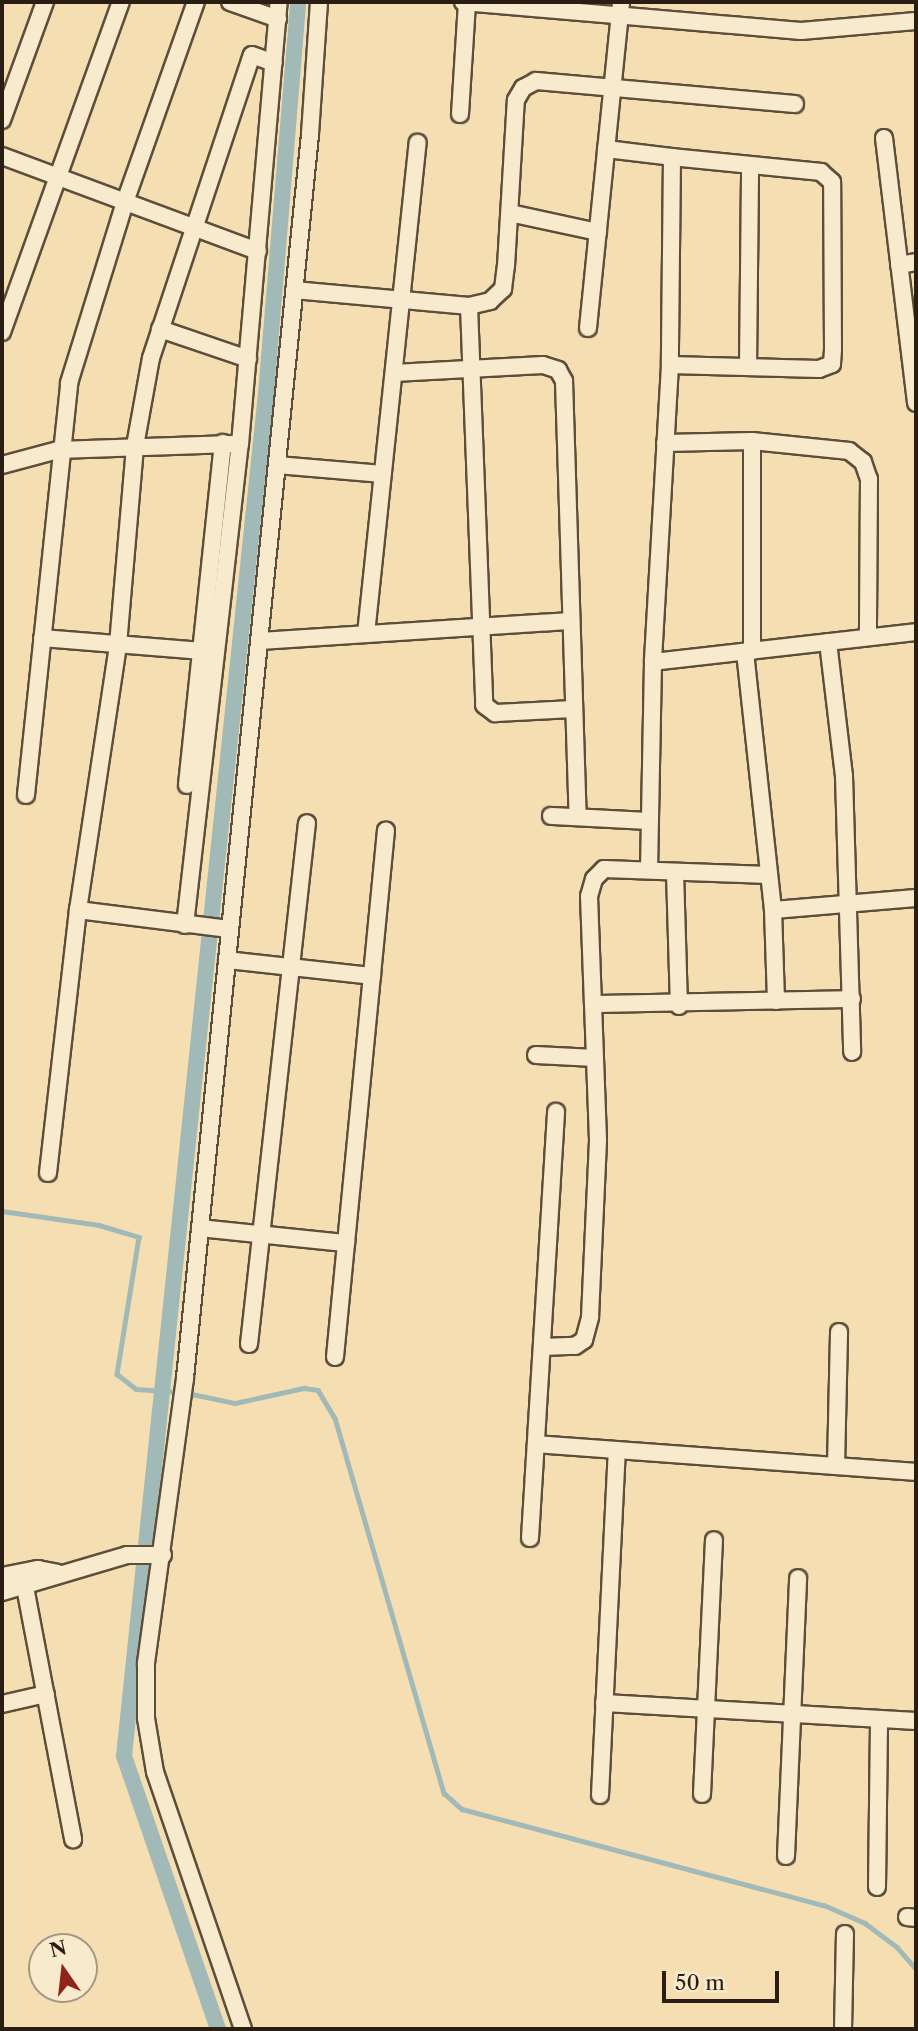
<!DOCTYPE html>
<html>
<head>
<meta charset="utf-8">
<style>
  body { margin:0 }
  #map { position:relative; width:918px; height:2031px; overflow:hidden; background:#f5dfb2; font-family:"Libre Caslon Text",serif }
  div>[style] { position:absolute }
  .stream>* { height:4.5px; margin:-2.25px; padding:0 2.25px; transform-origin:2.25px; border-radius:2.25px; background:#a2bab7 }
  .canal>* { height:16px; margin:-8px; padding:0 8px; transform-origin:8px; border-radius:8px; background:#a2bab7 }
  .roads { filter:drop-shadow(2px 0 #5d4e3b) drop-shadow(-2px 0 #5d4e3b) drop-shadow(0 2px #5d4e3b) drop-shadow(0 -2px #5d4e3b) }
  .street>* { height:16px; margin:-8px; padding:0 8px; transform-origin:8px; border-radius:8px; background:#f8eacd }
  span { translate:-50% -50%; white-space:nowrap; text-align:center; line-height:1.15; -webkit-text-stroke:6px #f8eacd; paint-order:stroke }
  .frame { position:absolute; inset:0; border:4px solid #2a1d13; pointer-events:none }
  .north { position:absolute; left:28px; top:1933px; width:70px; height:70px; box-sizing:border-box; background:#f8eacd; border:2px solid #a69883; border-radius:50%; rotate:346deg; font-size:19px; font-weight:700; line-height:28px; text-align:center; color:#2a1d13 }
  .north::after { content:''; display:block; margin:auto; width:24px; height:32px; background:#8f2418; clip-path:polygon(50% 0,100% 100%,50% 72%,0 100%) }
  .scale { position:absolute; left:662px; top:1971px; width:117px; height:32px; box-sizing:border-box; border:4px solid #2a1d13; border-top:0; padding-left:9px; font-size:21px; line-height:24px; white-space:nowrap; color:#2a1d13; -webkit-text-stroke:5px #f8eacd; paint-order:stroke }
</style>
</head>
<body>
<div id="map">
  <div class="stream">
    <div style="left:2px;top:1211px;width:98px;rotate:8.2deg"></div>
    <div style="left:99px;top:1225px;width:42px;rotate:16.7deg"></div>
    <div style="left:139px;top:1237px;width:139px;rotate:99.1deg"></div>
    <div style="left:117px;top:1374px;width:24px;rotate:38deg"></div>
    <div style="left:136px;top:1389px;width:43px;rotate:4deg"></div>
    <div style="left:187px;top:1393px;width:49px;rotate:11.8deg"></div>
    <div style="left:235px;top:1403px;width:71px;rotate:-12.3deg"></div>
    <div style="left:304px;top:1388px;width:14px;rotate:8deg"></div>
    <div style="left:318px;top:1390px;width:33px;rotate:59deg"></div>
    <div style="left:335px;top:1418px;width:391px;rotate:73.8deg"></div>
    <div style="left:444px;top:1793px;width:24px;rotate:42deg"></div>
    <div style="left:462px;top:1809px;width:375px;rotate:14.9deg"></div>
    <div style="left:824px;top:1905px;width:45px;rotate:23.7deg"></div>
    <div style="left:865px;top:1923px;width:40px;rotate:37deg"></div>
    <div style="left:897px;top:1947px;width:29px;rotate:49deg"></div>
  </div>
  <div class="canal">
    <div style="left:218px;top:2029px;width:289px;rotate:-109deg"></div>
    <div style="left:124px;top:1756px;width:1369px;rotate:-84.05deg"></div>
    <div style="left:266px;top:394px;width:393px;rotate:-85.3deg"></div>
  </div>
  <div class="roads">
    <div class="street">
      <div style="left:230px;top:2px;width:51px;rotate:19.5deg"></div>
      <div style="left:463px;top:2px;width:339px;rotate:4.9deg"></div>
      <div style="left:801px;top:31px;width:115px;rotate:-5deg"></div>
      <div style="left:460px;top:114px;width:112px;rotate:-86.4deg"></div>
      <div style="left:2px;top:120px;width:126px;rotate:-70deg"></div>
      <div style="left:884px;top:138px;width:267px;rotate:83.1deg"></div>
      <div style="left:606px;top:149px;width:66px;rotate:6.9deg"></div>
      <div style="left:672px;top:157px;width:208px;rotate:90.6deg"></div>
      <div style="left:670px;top:365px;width:297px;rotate:93.3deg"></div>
      <div style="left:653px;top:662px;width:206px;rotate:91.1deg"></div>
      <div style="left:2px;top:156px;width:273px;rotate:20.4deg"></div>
      <div style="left:510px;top:213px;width:90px;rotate:12.2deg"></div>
      <div style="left:899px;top:265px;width:17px;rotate:-10deg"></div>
      <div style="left:294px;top:290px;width:176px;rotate:5.2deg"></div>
      <div style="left:469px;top:306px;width:22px;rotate:-13deg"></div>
      <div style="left:490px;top:301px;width:18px;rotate:-43deg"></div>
      <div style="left:503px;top:289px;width:23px;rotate:-83deg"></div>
      <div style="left:506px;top:266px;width:166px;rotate:-86.6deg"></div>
      <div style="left:516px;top:100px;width:14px;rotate:-60deg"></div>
      <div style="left:523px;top:88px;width:15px;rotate:-28deg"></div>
      <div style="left:536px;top:81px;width:260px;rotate:5.1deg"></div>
      <div style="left:469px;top:306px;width:399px;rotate:87.8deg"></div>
      <div style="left:484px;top:705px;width:14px;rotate:36deg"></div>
      <div style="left:495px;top:713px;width:79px;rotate:-2.9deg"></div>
      <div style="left:588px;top:328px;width:328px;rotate:-84.2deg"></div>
      <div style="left:160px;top:329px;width:93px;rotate:18.8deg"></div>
      <div style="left:2px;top:332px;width:351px;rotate:-70.2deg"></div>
      <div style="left:670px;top:365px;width:149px;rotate:1.5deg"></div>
      <div style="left:819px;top:369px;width:14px;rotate:-21deg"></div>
      <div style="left:832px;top:364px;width:15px;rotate:-86deg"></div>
      <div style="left:833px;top:349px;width:167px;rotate:-90.3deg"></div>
      <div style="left:832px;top:182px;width:15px;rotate:-138deg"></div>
      <div style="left:821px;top:172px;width:150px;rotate:-174.3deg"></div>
      <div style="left:748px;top:367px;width:201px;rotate:-89.4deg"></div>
      <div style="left:394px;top:373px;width:149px;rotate:-3.1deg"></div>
      <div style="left:543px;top:365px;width:16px;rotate:18deg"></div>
      <div style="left:558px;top:370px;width:13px;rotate:61deg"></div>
      <div style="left:564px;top:381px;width:436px;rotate:88.2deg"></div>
      <div style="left:665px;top:443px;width:87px;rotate:-1.3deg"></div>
      <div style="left:752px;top:441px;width:98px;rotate:5.9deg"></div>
      <div style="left:849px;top:451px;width:18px;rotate:38deg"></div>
      <div style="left:863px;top:462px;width:18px;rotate:71deg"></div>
      <div style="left:869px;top:479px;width:158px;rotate:90.4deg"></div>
      <div style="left:2px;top:465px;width:58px;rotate:-15deg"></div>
      <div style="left:58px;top:450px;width:174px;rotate:-2deg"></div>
      <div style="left:277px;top:465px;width:106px;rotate:4.9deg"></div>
      <div style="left:366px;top:634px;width:494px;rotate:-84deg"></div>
      <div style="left:42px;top:638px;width:161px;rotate:4.6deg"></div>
      <div style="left:260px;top:641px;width:312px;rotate:-3.7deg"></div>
      <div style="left:828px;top:642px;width:135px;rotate:83.2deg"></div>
      <div style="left:844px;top:776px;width:276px;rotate:88.3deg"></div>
      <div style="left:752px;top:651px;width:210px;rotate:-90deg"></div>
      <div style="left:745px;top:652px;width:260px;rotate:83.8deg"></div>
      <div style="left:773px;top:910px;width:144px;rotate:-4.8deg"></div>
      <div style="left:653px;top:662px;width:265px;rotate:-6.5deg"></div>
      <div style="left:187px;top:785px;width:344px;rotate:-84deg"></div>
      <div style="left:26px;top:795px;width:414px;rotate:-84deg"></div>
      <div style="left:69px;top:383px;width:189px;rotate:-72.8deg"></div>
      <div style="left:125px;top:202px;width:212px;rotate:-70.5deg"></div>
      <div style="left:551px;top:816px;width:99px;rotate:2.9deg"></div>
      <div style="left:675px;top:872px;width:134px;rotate:88.3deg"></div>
      <div style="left:769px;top:875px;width:165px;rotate:-177.9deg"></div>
      <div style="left:604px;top:869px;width:14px;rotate:135deg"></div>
      <div style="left:594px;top:879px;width:18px;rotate:106deg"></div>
      <div style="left:589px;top:896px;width:108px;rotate:87.9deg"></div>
      <div style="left:593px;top:1004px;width:259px;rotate:-1.1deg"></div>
      <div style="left:78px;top:910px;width:152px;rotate:7.2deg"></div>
      <div style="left:773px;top:910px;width:91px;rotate:88.1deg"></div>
      <div style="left:185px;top:925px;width:484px;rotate:-83.5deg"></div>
      <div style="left:240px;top:444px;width:444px;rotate:-85deg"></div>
      <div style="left:227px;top:960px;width:146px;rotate:6.3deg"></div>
      <div style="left:536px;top:1055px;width:59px;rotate:2.9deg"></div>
      <div style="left:48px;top:1173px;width:265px;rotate:-83.5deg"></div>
      <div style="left:78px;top:910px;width:268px;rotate:-81.4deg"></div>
      <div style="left:118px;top:645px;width:200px;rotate:-85.1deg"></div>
      <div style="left:135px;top:446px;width:89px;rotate:-79.7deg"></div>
      <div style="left:151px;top:358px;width:319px;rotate:-71.6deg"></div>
      <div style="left:252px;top:55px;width:23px;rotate:20deg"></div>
      <div style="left:200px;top:1228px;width:147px;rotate:5.9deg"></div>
      <div style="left:249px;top:1344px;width:524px;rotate:-83.65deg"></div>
      <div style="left:542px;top:1347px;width:33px;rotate:-2deg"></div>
      <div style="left:575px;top:1346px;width:11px;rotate:-34deg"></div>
      <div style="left:584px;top:1340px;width:24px;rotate:-75deg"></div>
      <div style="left:590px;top:1317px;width:177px;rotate:-87.4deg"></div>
      <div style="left:598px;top:1140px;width:136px;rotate:-92.1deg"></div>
      <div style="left:335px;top:1357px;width:529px;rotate:-84.47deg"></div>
      <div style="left:536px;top:1444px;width:381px;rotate:4.2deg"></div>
      <div style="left:836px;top:1466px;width:134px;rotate:-88.7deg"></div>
      <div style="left:530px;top:1538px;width:427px;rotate:-86.5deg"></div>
      <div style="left:2px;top:1576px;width:37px;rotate:-11deg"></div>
      <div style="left:38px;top:1569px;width:20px;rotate:11deg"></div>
      <div style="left:25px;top:1587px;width:257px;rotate:79.2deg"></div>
      <div style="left:2px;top:1592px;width:130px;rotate:-16.5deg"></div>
      <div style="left:127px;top:1555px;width:36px"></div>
      <div style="left:604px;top:1703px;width:313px;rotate:3.3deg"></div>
      <div style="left:2px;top:1704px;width:45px;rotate:-12.8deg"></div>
      <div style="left:702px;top:1794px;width:254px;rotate:-87.3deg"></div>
      <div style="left:600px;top:1795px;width:345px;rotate:-87.2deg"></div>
      <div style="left:786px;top:1856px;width:278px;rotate:-87.5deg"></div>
      <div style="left:877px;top:1887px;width:168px;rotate:-89.3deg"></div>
      <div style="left:907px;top:1917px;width:9px;rotate:6deg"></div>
      <div style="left:243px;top:2029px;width:272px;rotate:-108.9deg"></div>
      <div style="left:155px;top:1772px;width:55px;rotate:-99.5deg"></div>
      <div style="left:146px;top:1718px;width:55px;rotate:-90deg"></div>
      <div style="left:146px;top:1663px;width:288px;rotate:-82.2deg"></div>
      <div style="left:185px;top:1378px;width:1250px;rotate:-84.26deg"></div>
      <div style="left:310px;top:134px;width:132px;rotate:-86.1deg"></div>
      <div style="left:843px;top:2029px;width:95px;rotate:-88.8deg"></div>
    </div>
  </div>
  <div class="frame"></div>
  <div class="north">N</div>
  <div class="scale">50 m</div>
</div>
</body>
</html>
